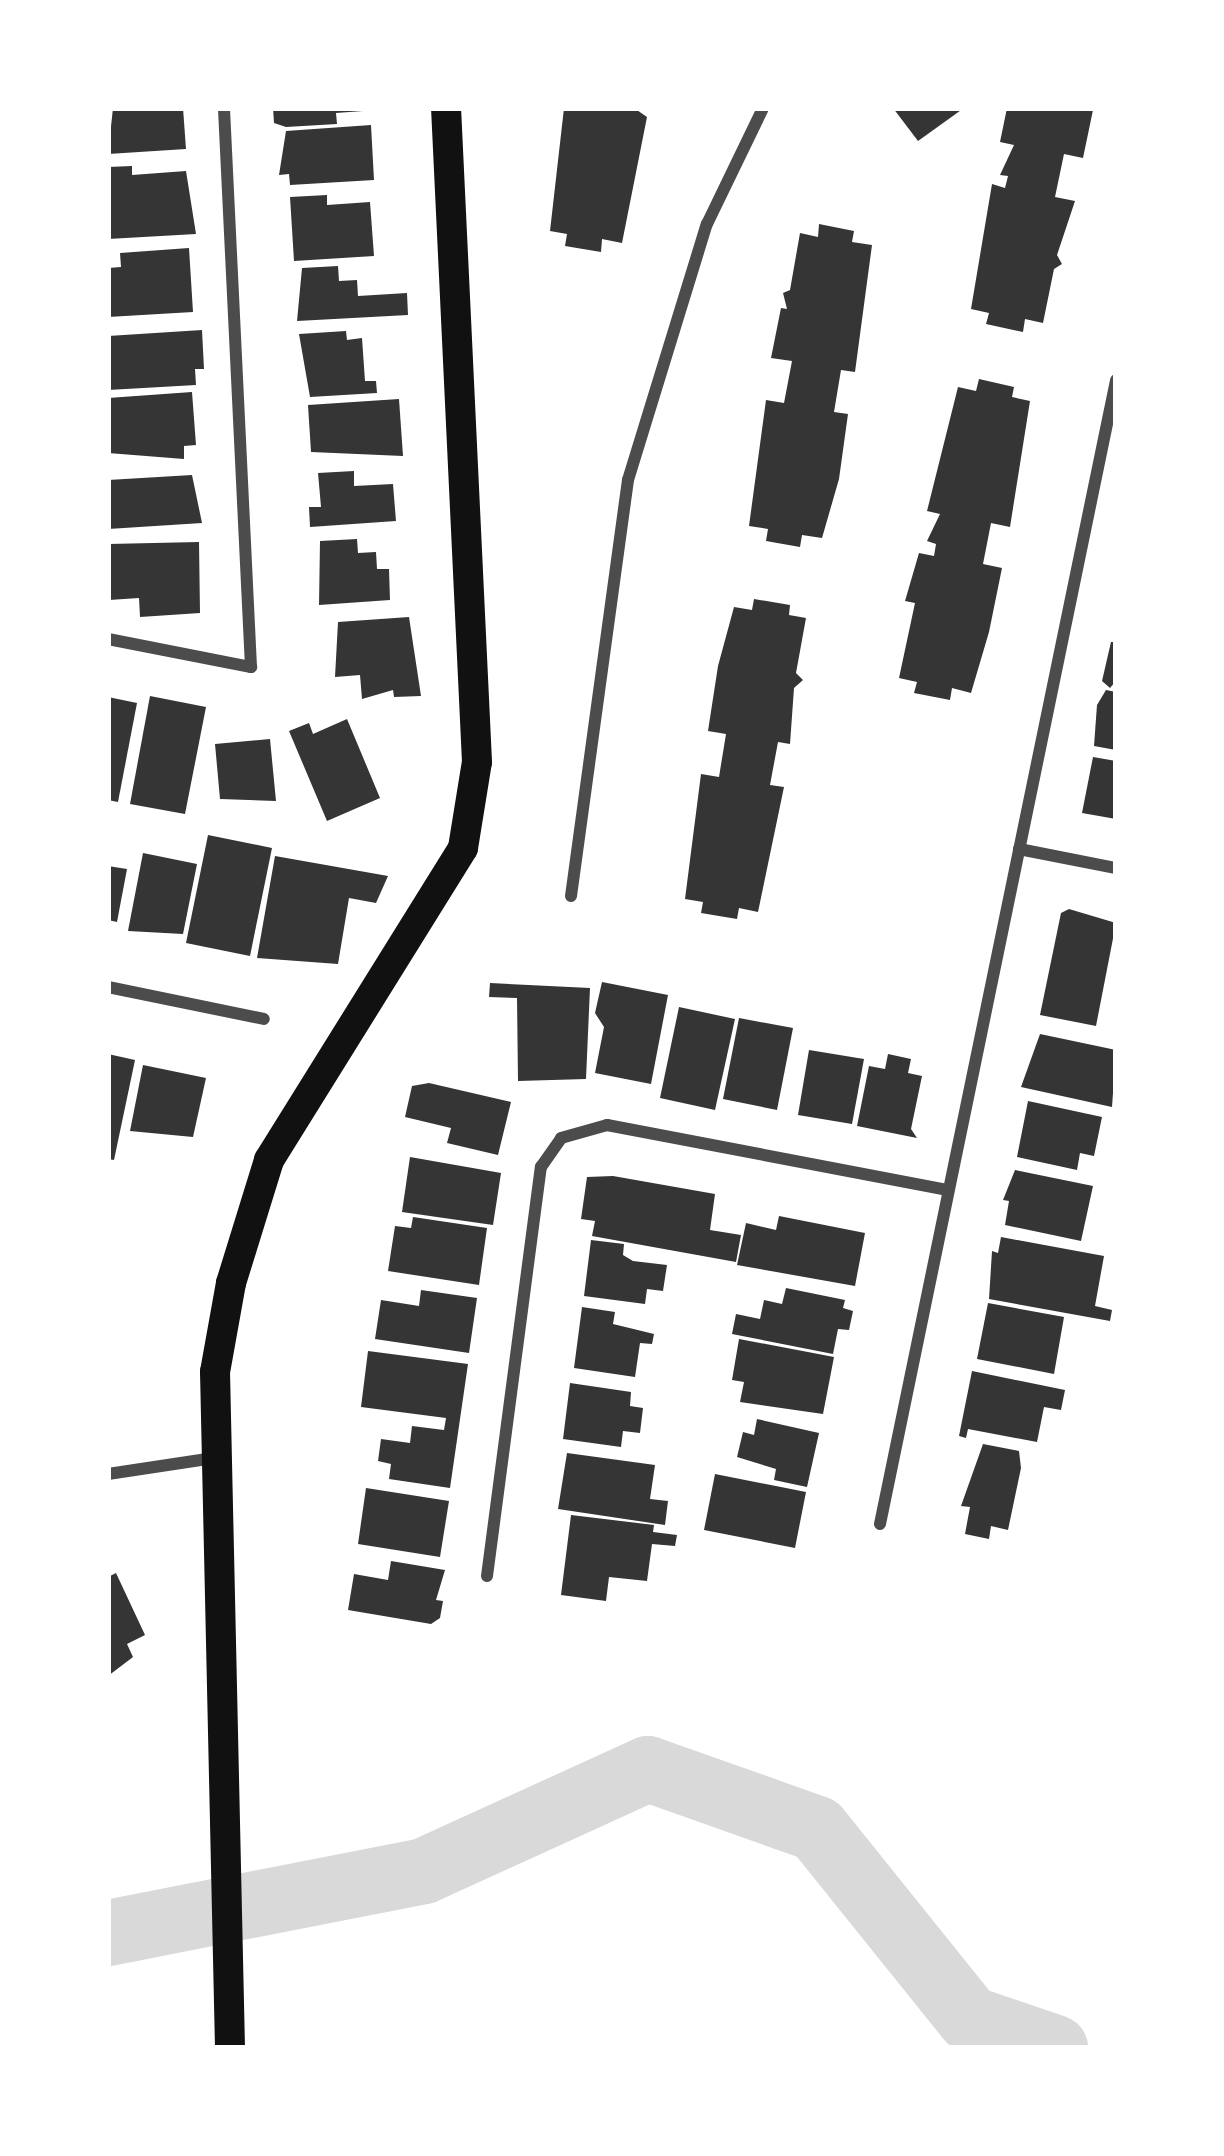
<!DOCTYPE html>
<html>
<head>
<meta charset="utf-8">
<style>
  body { margin:0 }
  #map { position:relative; width:1224px; height:2156px; overflow:hidden; background:#fff; font-family:Karla,sans-serif }
  div>[style] { position:absolute }
  .river>* { height:66px; margin:-33px; padding:0 33px; transform-origin:33px; border-radius:33px; background:#d9d9d9 }
  .building>* { inset:0; background:#353535 }
  .minor>* { height:12px; margin:-6px; padding:0 6px; transform-origin:6px; border-radius:6px; background:#4c4c4c }
  .primary>* { height:30px; margin:-15px; padding:0 15px; transform-origin:15px; border-radius:15px; background:#111 }
  span { translate:-50% -50%; white-space:nowrap; text-align:center; line-height:1.15; -webkit-text-stroke:9px #fff; paint-order:stroke }
  .frame { position:absolute; inset:0; border:111px solid #fff; pointer-events:none }
</style>
</head>
<body>
<div id="map">
  <div class="river">
    <div style="left:108px;top:1933px;width:322px;rotate:-11.1deg"></div>
    <div style="left:424px;top:1871px;width:246px;rotate:-24.5deg"></div>
    <div style="left:648px;top:1769px;width:179px;rotate:19.5deg"></div>
    <div style="left:817px;top:1829px;width:244px;rotate:51.2deg"></div>
    <div style="left:970px;top:2019px;width:90px;rotate:18.8deg"></div>
  </div>
  <div class="building">
    <div style="clip-path:polygon(113px 108px,183px 108px,186px 149px,108px 154px)"></div>
    <div style="clip-path:polygon(273px 108px,363px 108px,363px 111px,336px 113px,337px 124px,286px 127px,274px 123px)"></div>
    <div style="clip-path:polygon(564px 108px,634px 108px,647px 117px,622px 243px,602px 239px,601px 252px,565px 246px,567px 234px,550px 231px)"></div>
    <div style="clip-path:polygon(893px 108px,964px 108px,918px 141px)"></div>
    <div style="clip-path:polygon(1007px 108px,1093px 110px,1083px 158px,1064px 154px,1055px 197px,1075px 201px,1057px 255px,1062px 264px,1054px 269px,1043px 323px,1025px 319px,1023px 332px,986px 324px,989px 313px,971px 309px,992px 184px,1005px 188px,1008px 176px,1000px 175px,1014px 145px,1000px 142px)"></div>
    <div style="clip-path:polygon(371px 125px,374px 180px,290px 185px,289px 174px,279px 175px,286px 131px)"></div>
    <div style="clip-path:polygon(132px 166px,132px 175px,186px 171px,196px 234px,108px 239px,108px 167px)"></div>
    <div style="clip-path:polygon(327px 195px,327px 205px,370px 202px,374px 256px,294px 261px,290px 197px)"></div>
    <div style="clip-path:polygon(819px 224px,854px 231px,852px 242px,872px 245px,855px 372px,841px 370px,834px 412px,848px 414px,839px 479px,822px 538px,802px 535px,800px 547px,766px 541px,768px 529px,749px 526px,766px 400px,784px 403px,792px 361px,771px 358px,781px 308px,787px 309px,783px 293px,790px 290px,800px 233px,818px 237px)"></div>
    <div style="clip-path:polygon(189px 248px,193px 312px,108px 317px,108px 268px,121px 267px,120px 253px)"></div>
    <div style="clip-path:polygon(338px 266px,339px 281px,357px 280px,358px 296px,407px 293px,408px 315px,297px 321px,302px 268px)"></div>
    <div style="clip-path:polygon(202px 330px,204px 369px,195px 369px,196px 385px,108px 390px,108px 336px)"></div>
    <div style="clip-path:polygon(346px 331px,347px 340px,362px 338px,365px 381px,376px 381px,377px 393px,310px 397px,299px 334px)"></div>
    <div style="clip-path:polygon(979px 379px,1014px 387px,1012px 397px,1030px 401px,1010px 527px,991px 523px,983px 564px,1002px 568px,989px 632px,971px 693px,952px 688px,950px 700px,914px 693px,917px 682px,899px 678px,915px 603px,905px 601px,919px 553px,934px 556px,936px 544px,927px 541px,940px 514px,927px 511px,958px 387px,976px 391px)"></div>
    <div style="clip-path:polygon(192px 392px,196px 445px,184px 446px,184px 459px,108px 453px,108px 398px)"></div>
    <div style="clip-path:polygon(399px 399px,403px 456px,311px 452px,308px 405px)"></div>
    <div style="clip-path:polygon(354px 471px,354px 486px,393px 484px,396px 521px,310px 527px,309px 507px,321px 507px,318px 473px)"></div>
    <div style="clip-path:polygon(192px 475px,202px 523px,108px 529px,108px 480px)"></div>
    <div style="clip-path:polygon(357px 539px,358px 553px,376px 552px,377px 569px,389px 569px,390px 600px,319px 605px,320px 541px)"></div>
    <div style="clip-path:polygon(199px 542px,200px 613px,140px 617px,139px 598px,109px 600px,108px 544px)"></div>
    <div style="clip-path:polygon(754px 599px,790px 605px,789px 615px,806px 618px,796px 673px,803px 680px,794px 688px,790px 744px,778px 742px,770px 785px,784px 787px,758px 912px,739px 908px,737px 919px,701px 913px,703px 902px,685px 899px,701px 774px,719px 777px,726px 734px,708px 731px,718px 666px,734px 607px,752px 610px)"></div>
    <div style="clip-path:polygon(409px 617px,421px 696px,394px 697px,393px 690px,362px 699px,360px 675px,335px 677px,338px 622px)"></div>
    <div style="clip-path:polygon(1111px 642px,1116px 642px,1116px 681px,1110px 688px,1102px 681px)"></div>
    <div style="clip-path:polygon(1106px 690px,1116px 692px,1116px 750px,1094px 746px,1097px 705px)"></div>
    <div style="clip-path:polygon(150px 696px,206px 707px,185px 814px,130px 804px)"></div>
    <div style="clip-path:polygon(108px 697px,137px 703px,118px 802px,108px 800px)"></div>
    <div style="clip-path:polygon(347px 719px,380px 798px,327px 821px,289px 731px,309px 723px,313px 734px)"></div>
    <div style="clip-path:polygon(270px 739px,276px 801px,220px 799px,215px 744px)"></div>
    <div style="clip-path:polygon(1093px 757px,1116px 761px,1116px 819px,1082px 813px)"></div>
    <div style="clip-path:polygon(208px 835px,272px 848px,250px 956px,186px 943px)"></div>
    <div style="clip-path:polygon(143px 853px,197px 864px,183px 934px,128px 931px)"></div>
    <div style="clip-path:polygon(275px 856px,388px 876px,376px 903px,349px 898px,338px 964px,257px 958px)"></div>
    <div style="clip-path:polygon(108px 866px,127px 869px,117px 922px,108px 920px)"></div>
    <div style="clip-path:polygon(1069px 909px,1116px 923px,1096px 1026px,1040px 1015px,1061px 913px)"></div>
    <div style="clip-path:polygon(602px 982px,668px 995px,651px 1084px,595px 1073px,604px 1027px,595px 1013px)"></div>
    <div style="clip-path:polygon(490px 983px,590px 988px,586px 1079px,518px 1081px,517px 998px,489px 997px)"></div>
    <div style="clip-path:polygon(679px 1007px,735px 1019px,715px 1110px,660px 1098px)"></div>
    <div style="clip-path:polygon(739px 1018px,793px 1028px,777px 1110px,723px 1099px)"></div>
    <div style="clip-path:polygon(1040px 1034px,1116px 1050px,1112px 1107px,1021px 1087px)"></div>
    <div style="clip-path:polygon(809px 1050px,864px 1059px,852px 1124px,798px 1115px)"></div>
    <div style="clip-path:polygon(108px 1054px,135px 1060px,114px 1160px,108px 1159px)"></div>
    <div style="clip-path:polygon(888px 1054px,911px 1059px,908px 1073px,922px 1076px,911px 1129px,917px 1138px,857px 1126px,869px 1066px,885px 1069px)"></div>
    <div style="clip-path:polygon(143px 1065px,206px 1078px,193px 1137px,130px 1131px)"></div>
    <div style="clip-path:polygon(429px 1083px,511px 1102px,498px 1155px,447px 1143px,451px 1128px,405px 1117px,412px 1086px)"></div>
    <div style="clip-path:polygon(1028px 1101px,1102px 1117px,1094px 1156px,1080px 1153px,1077px 1170px,1017px 1157px)"></div>
    <div style="clip-path:polygon(410px 1157px,501px 1173px,493px 1225px,402px 1212px)"></div>
    <div style="clip-path:polygon(1015px 1170px,1093px 1186px,1081px 1241px,1005px 1225px,1009px 1201px,1003px 1200px)"></div>
    <div style="clip-path:polygon(613px 1176px,715px 1194px,710px 1230px,741px 1235px,736px 1262px,592px 1236px,595px 1221px,581px 1219px,587px 1177px)"></div>
    <div style="clip-path:polygon(779px 1216px,865px 1233px,855px 1286px,737px 1265px,746px 1223px,776px 1230px)"></div>
    <div style="clip-path:polygon(413px 1217px,487px 1228px,479px 1285px,388px 1271px,395px 1226px,411px 1228px)"></div>
    <div style="clip-path:polygon(1001px 1237px,1104px 1256px,1095px 1306px,1112px 1310px,1110px 1321px,989px 1299px,992px 1251px,998px 1253px)"></div>
    <div style="clip-path:polygon(591px 1240px,624px 1244px,623px 1255px,633px 1261px,667px 1265px,663px 1291px,647px 1289px,645px 1304px,584px 1296px)"></div>
    <div style="clip-path:polygon(786px 1288px,845px 1300px,843px 1308px,853px 1311px,849px 1330px,838px 1329px,833px 1354px,732px 1334px,736px 1314px,760px 1319px,764px 1300px,782px 1304px)"></div>
    <div style="clip-path:polygon(421px 1290px,477px 1298px,469px 1353px,375px 1339px,381px 1300px,419px 1306px)"></div>
    <div style="clip-path:polygon(988px 1303px,1064px 1317px,1054px 1374px,977px 1359px)"></div>
    <div style="clip-path:polygon(582px 1307px,615px 1312px,613px 1324px,654px 1334px,652px 1344px,640px 1343px,635px 1377px,574px 1368px)"></div>
    <div style="clip-path:polygon(739px 1339px,834px 1357px,823px 1414px,740px 1402px,744px 1382px,732px 1380px)"></div>
    <div style="clip-path:polygon(368px 1351px,468px 1364px,450px 1488px,389px 1479px,391px 1464px,378px 1461px,381px 1439px,410px 1443px,412px 1426px,444px 1430px,446px 1418px,361px 1407px)"></div>
    <div style="clip-path:polygon(972px 1371px,1065px 1390px,1061px 1410px,1044px 1407px,1037px 1442px,968px 1429px,966px 1438px,959px 1436px)"></div>
    <div style="clip-path:polygon(570px 1383px,631px 1392px,630px 1406px,643px 1408px,640px 1433px,623px 1431px,621px 1447px,563px 1439px)"></div>
    <div style="clip-path:polygon(757px 1419px,819px 1433px,807px 1487px,774px 1480px,776px 1469px,737px 1457px,743px 1432px,754px 1435px)"></div>
    <div style="clip-path:polygon(983px 1444px,1019px 1451px,1021px 1468px,1008px 1530px,991px 1526px,989px 1539px,965px 1534px,970px 1507px,961px 1506px)"></div>
    <div style="clip-path:polygon(567px 1453px,655px 1465px,650px 1499px,668px 1501px,665px 1525px,558px 1509px)"></div>
    <div style="clip-path:polygon(715px 1474px,806px 1492px,795px 1548px,704px 1530px)"></div>
    <div style="clip-path:polygon(366px 1488px,449px 1501px,440px 1557px,358px 1544px)"></div>
    <div style="clip-path:polygon(571px 1515px,654px 1525px,653px 1532px,677px 1535px,675px 1546px,652px 1544px,647px 1581px,609px 1577px,606px 1601px,561px 1595px)"></div>
    <div style="clip-path:polygon(391px 1561px,445px 1570px,436px 1600px,443px 1601px,440px 1618px,431px 1624px,348px 1610px,354px 1574px,388px 1580px)"></div>
    <div style="clip-path:polygon(116px 1573px,145px 1635px,127px 1644px,133px 1657px,108px 1676px,108px 1577px)"></div>
  </div>
  <div class="minor">
    <div style="left:108px;top:639px;width:146px;rotate:11.1deg"></div>
    <div style="left:251px;top:667px;width:560px;rotate:-92.77deg"></div>
    <div style="left:1019px;top:849px;width:99px;rotate:11.1deg"></div>
    <div style="left:571px;top:896px;width:420px;rotate:-82.2deg"></div>
    <div style="left:628px;top:480px;width:268px;rotate:-72.9deg"></div>
    <div style="left:707px;top:224px;width:129px;rotate:-64.2deg"></div>
    <div style="left:108px;top:987px;width:159px;rotate:11.6deg"></div>
    <div style="left:108px;top:1474px;width:107px;rotate:-8.6deg"></div>
    <div style="left:880px;top:1524px;width:1168px;rotate:-78.34deg"></div>
    <div style="left:487px;top:1576px;width:413px;rotate:-82.5deg"></div>
    <div style="left:541px;top:1167px;width:35px;rotate:-55deg"></div>
    <div style="left:561px;top:1138px;width:48px;rotate:-15.8deg"></div>
    <div style="left:607px;top:1125px;width:346px;rotate:10.8deg"></div>
  </div>
  <div class="primary">
    <div style="left:230px;top:2048px;width:676px;rotate:-91.27deg"></div>
    <div style="left:215px;top:1372px;width:90px;rotate:-79.8deg"></div>
    <div style="left:231px;top:1283px;width:129px;rotate:-72.8deg"></div>
    <div style="left:269px;top:1160px;width:367px;rotate:-58.1deg"></div>
    <div style="left:463px;top:848px;width:87px;rotate:-80.8deg"></div>
    <div style="left:477px;top:762px;width:655px;rotate:-92.71deg"></div>
  </div>
  <div class="frame"></div>
</div>
</body>
</html>
